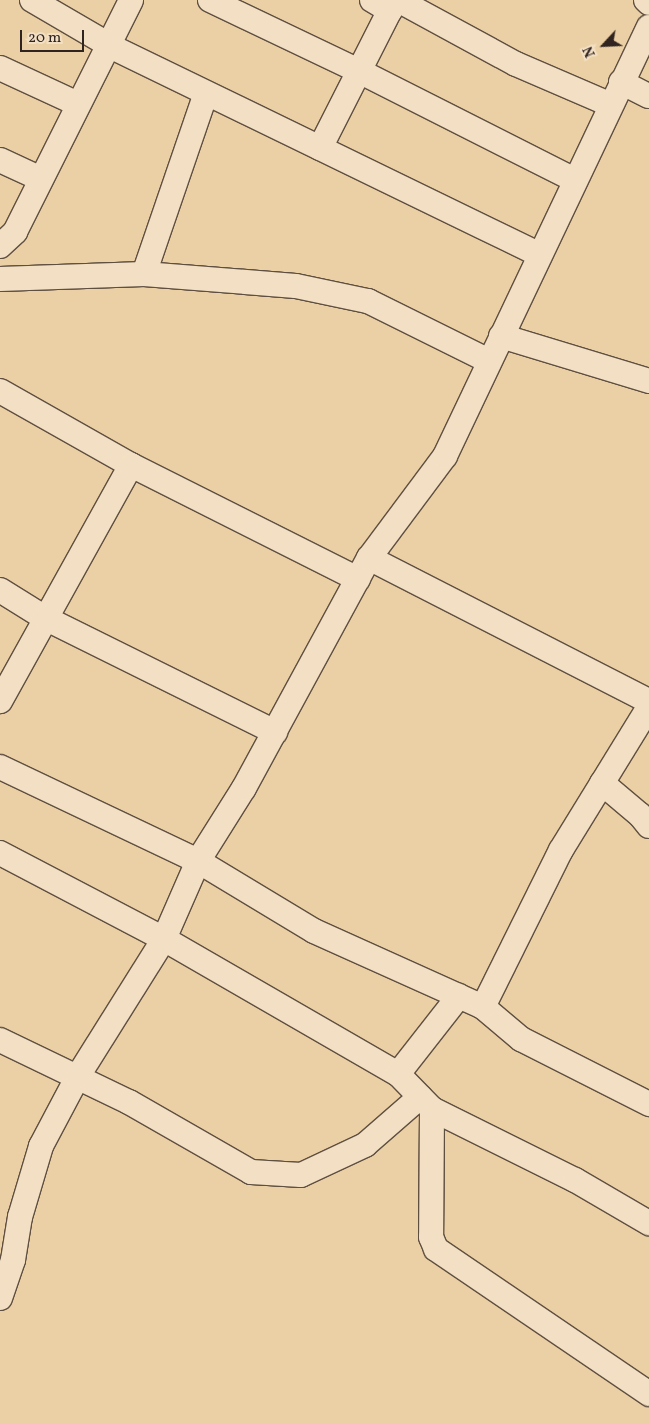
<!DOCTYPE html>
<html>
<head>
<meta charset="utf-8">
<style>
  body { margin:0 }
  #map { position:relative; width:649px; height:1424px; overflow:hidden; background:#ecd0a5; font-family:Vollkorn,serif }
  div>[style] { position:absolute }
  .roads { filter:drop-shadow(1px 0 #5f4f41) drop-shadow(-1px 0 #5f4f41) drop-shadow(0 1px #5f4f41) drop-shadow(0 -1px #5f4f41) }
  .minor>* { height:24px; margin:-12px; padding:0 12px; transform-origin:12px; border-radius:12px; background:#f3e0c4 }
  span { translate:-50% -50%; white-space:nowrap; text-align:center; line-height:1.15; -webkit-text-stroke:4px #f3e0c4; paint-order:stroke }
  .north { position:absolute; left:579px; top:20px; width:50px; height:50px; -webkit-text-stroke:4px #f3e0c4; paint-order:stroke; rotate:245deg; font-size:14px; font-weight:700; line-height:20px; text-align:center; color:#302420 }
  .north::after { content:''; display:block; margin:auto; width:18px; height:22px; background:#302420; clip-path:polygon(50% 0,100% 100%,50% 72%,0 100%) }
  .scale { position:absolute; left:20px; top:30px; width:64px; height:22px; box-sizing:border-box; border:2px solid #302420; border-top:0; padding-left:6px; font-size:15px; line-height:18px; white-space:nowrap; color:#302420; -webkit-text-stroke:4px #f3e0c4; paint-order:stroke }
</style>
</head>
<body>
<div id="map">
  <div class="roads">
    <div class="minor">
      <div style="left:32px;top:0;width:97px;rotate:30.3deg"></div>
      <div style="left:116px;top:49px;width:471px;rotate:25.9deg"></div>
      <div style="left:210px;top:0;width:165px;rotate:25.5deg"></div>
      <div style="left:359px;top:71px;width:242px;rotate:26.8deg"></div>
      <div style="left:372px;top:0;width:21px;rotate:31deg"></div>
      <div style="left:398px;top:0;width:134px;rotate:28.5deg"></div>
      <div style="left:516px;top:64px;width:103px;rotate:23.3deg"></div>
      <div style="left:646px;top:0;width:4px;rotate:45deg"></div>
      <div style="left:0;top:68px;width:86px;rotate:24.8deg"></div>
      <div style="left:621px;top:82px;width:31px;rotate:27deg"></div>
      <div style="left:320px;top:148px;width:166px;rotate:-63.1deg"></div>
      <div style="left:0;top:160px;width:45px;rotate:24.9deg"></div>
      <div style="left:0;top:246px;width:21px;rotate:-43deg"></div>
      <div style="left:15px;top:232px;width:259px;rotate:-63.4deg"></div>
      <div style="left:144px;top:274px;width:191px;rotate:-71.1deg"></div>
      <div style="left:0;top:279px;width:144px;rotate:-2deg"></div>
      <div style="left:144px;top:274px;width:152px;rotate:4.5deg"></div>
      <div style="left:296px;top:286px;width:74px;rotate:11.8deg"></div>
      <div style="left:368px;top:301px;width:135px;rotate:26.4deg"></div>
      <div style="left:501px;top:336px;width:155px;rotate:16.9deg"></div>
      <div style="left:0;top:391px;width:150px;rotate:29.5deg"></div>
      <div style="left:131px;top:465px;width:270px;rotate:119deg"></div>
      <div style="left:131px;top:465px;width:254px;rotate:26.7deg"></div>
      <div style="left:369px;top:558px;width:314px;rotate:27.1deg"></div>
      <div style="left:0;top:590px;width:53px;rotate:31.9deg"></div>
      <div style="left:45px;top:618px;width:257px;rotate:26.4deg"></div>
      <div style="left:0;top:767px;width:219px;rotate:25.4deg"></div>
      <div style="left:198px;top:861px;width:135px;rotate:31.1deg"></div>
      <div style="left:314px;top:931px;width:185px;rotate:24.2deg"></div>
      <div style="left:483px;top:1007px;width:50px;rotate:40.1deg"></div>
      <div style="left:521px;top:1039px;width:144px;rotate:26.9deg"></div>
      <div style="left:602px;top:783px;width:50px;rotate:40.1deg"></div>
      <div style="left:640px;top:815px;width:14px;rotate:51deg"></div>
      <div style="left:0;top:853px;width:185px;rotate:27.7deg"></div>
      <div style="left:164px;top:939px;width:270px;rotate:30deg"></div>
      <div style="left:398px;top:1074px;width:49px;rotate:45.8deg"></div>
      <div style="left:432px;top:1109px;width:128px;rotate:90.4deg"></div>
      <div style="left:431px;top:1237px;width:13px;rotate:67deg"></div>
      <div style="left:436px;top:1249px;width:258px;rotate:34.2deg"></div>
      <div style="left:483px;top:1007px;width:175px;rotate:-63.6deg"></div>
      <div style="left:561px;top:850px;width:168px;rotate:-58.4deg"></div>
      <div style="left:0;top:1040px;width:143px;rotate:25.7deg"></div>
      <div style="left:129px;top:1102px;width:141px;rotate:29.8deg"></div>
      <div style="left:251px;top:1172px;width:50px;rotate:3.4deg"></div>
      <div style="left:301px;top:1175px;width:71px;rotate:-25.1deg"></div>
      <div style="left:365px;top:1145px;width:73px;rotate:-41.1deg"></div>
      <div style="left:398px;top:1074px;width:99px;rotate:-52deg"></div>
      <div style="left:432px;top:1109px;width:160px;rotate:26.4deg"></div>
      <div style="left:575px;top:1180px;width:86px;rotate:30.2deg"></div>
      <div style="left:0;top:1298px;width:40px;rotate:-71.1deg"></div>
      <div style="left:13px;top:1260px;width:44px;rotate:-80.8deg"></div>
      <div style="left:20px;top:1217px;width:74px;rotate:-73.5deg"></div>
      <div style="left:41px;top:1146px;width:79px;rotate:-62.1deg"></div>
      <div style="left:78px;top:1076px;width:162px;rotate:-57.9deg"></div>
      <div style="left:164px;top:939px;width:85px;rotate:-66.4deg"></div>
      <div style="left:198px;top:861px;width:86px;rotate:-57.8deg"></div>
      <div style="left:244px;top:788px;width:262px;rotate:-61.5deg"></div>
      <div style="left:369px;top:558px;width:127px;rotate:-53.3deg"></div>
      <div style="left:445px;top:456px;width:475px;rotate:-64.6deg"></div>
    </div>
  </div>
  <div class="north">N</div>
  <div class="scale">20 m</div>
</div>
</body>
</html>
